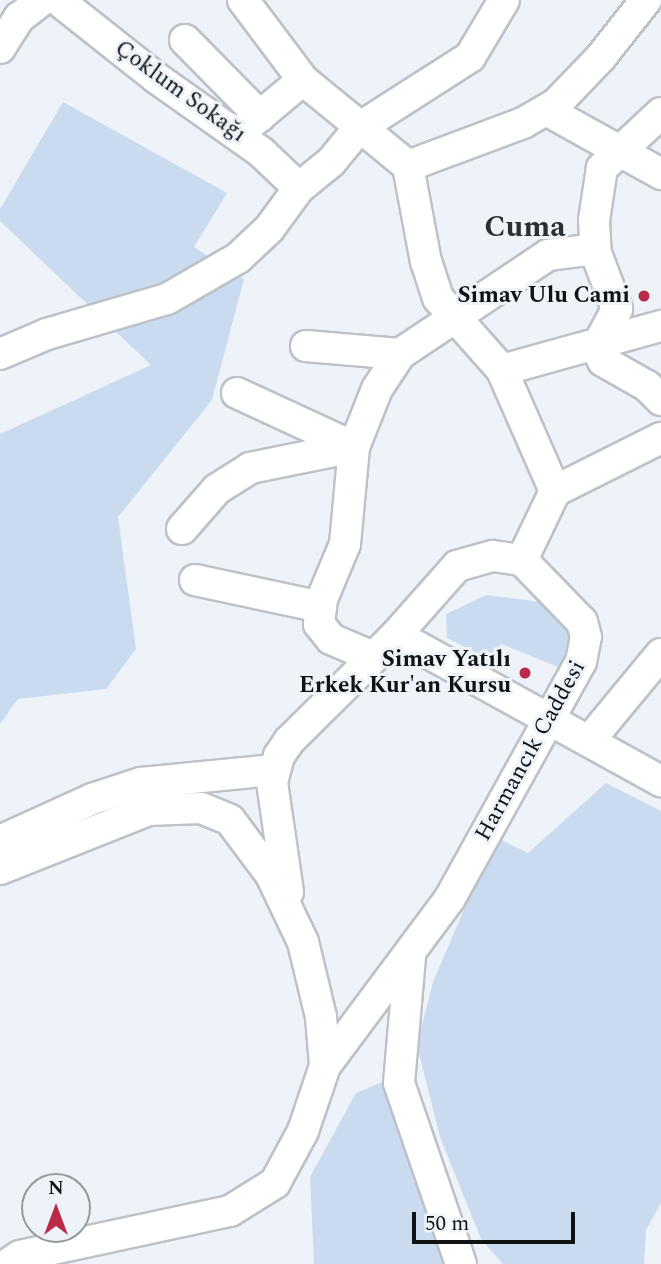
<!DOCTYPE html>
<html>
<head>
<meta charset="utf-8">
<style>
  body { margin:0 }
  #map { position:relative; width:661px; height:1264px; overflow:hidden; background:#eef3f9; font-family:Spectral,serif }
  div>[style] { position:absolute }
  .green>* { inset:0; background:#cadbf0 }
  .roads { filter:drop-shadow(2px 0 #bdc2c8) drop-shadow(-2px 0 #bdc2c8) drop-shadow(0 2px #bdc2c8) drop-shadow(0 -2px #bdc2c8) }
  .minor>* { height:30px; margin:-15px; padding:0 15px; transform-origin:15px; border-radius:15px; background:#fff }
  .dots>* { width:19px; height:19px; translate:-50% -50%; box-sizing:border-box; border:4px solid #eef3f9; border-radius:50% }
  span { translate:-50% -50%; white-space:nowrap; text-align:center; line-height:1.15; -webkit-text-stroke:6px #eef3f9; paint-order:stroke }
  .street-label { font-size:23px; color:#101214 }
  .poi-label { font-size:23px; color:#101214; font-weight:700 }
  .right { translate:-100% -50%; text-align:right }
  .district-label { font-size:30px; color:#2b2f33; font-weight:700 }
  .north { position:absolute; left:21px; top:1173px; width:70px; height:70px; box-sizing:border-box; background:#eef3f9; border:2px solid #95999d; border-radius:50%; rotate:0deg; font-size:19px; font-weight:700; line-height:28px; text-align:center; color:#101214 }
  .north::after { content:''; display:block; margin:auto; width:24px; height:32px; background:#bb2a48; clip-path:polygon(50% 0,100% 100%,50% 72%,0 100%) }
  .scale { position:absolute; left:412px; top:1212px; width:163px; height:32px; box-sizing:border-box; border:4px solid #101214; border-top:0; padding-left:9px; font-size:21px; line-height:24px; white-space:nowrap; color:#101214; -webkit-text-stroke:5px #eef3f9; paint-order:stroke }
</style>
</head>
<body>
<div id="map">
  <div class="green">
    <div style="clip-path:polygon(63px 102px,227px 193px,194px 247px,244px 279px,212px 400px,118px 517px,136px 649px,106px 689px,18px 699px,0 724px,0 434px,151px 365px,0 221px,0 209px)"></div>
    <div style="clip-path:polygon(486px 595px,541px 602px,574px 630px,575px 652px,558px 667px,501px 644px,490px 660px,447px 638px,446px 614px)"></div>
    <div style="clip-path:polygon(606px 783px,661px 811px,661px 1203px,646px 1230px,644px 1264px,503px 1264px,481px 1239px,440px 1137px,417px 1045px,433px 982px,495px 837px,528px 853px)"></div>
    <div style="clip-path:polygon(385px 1081px,449px 1264px,314px 1264px,310px 1177px,356px 1093px)"></div>
  </div>
  <div class="roads">
    <div class="minor">
      <div style="left:58px;top:0;width:124px;rotate:38.4deg"></div>
      <div style="left:155px;top:77px;width:130px;rotate:35.3deg"></div>
      <div style="left:261px;top:152px;width:52px;rotate:43.5deg"></div>
      <div style="left:243px;top:0;width:100px;rotate:53.1deg"></div>
      <div style="left:303px;top:80px;width:136px;rotate:39.3deg"></div>
      <div style="left:185px;top:40px;width:107px;rotate:45.4deg"></div>
      <div style="left:0;top:48px;width:36px;rotate:-58deg"></div>
      <div style="left:19px;top:18px;width:29px;rotate:-38deg"></div>
      <div style="left:546px;top:110px;width:132px;rotate:29.1deg"></div>
      <div style="left:661px;top:113px;width:81px;rotate:137deg"></div>
      <div style="left:602px;top:168px;width:53px;rotate:98.7deg"></div>
      <div style="left:594px;top:220px;width:33px;rotate:87deg"></div>
      <div style="left:596px;top:253px;width:60px;rotate:69.4deg"></div>
      <div style="left:617px;top:309px;width:38px;rotate:118deg"></div>
      <div style="left:599px;top:343px;width:10px;rotate:90deg"></div>
      <div style="left:599px;top:353px;width:9px;rotate:63deg"></div>
      <div style="left:603px;top:361px;width:51px;rotate:29.6deg"></div>
      <div style="left:647px;top:386px;width:20px;rotate:45deg"></div>
      <div style="left:244px;top:129px;width:77px;rotate:-39.7deg"></div>
      <div style="left:408px;top:166px;width:123px;rotate:-20.5deg"></div>
      <div style="left:523px;top:123px;width:38px;rotate:-30deg"></div>
      <div style="left:556px;top:104px;width:65px;rotate:-46.2deg"></div>
      <div style="left:601px;top:57px;width:73px;rotate:-51.7deg"></div>
      <div style="left:306px;top:346px;width:94px;rotate:4.9deg"></div>
      <div style="left:400px;top:354px;width:178px;rotate:-33.8deg"></div>
      <div style="left:548px;top:255px;width:47px;rotate:-7.3deg"></div>
      <div style="left:0;top:354px;width:51px;rotate:-23.1deg"></div>
      <div style="left:47px;top:334px;width:125px;rotate:-16.3deg"></div>
      <div style="left:167px;top:299px;width:82px;rotate:-30deg"></div>
      <div style="left:238px;top:258px;width:42px;rotate:-43.1deg"></div>
      <div style="left:269px;top:229px;width:51px;rotate:-53.8deg"></div>
      <div style="left:299px;top:188px;width:41px;rotate:-39.1deg"></div>
      <div style="left:331px;top:162px;width:44px;rotate:-50.5deg"></div>
      <div style="left:359px;top:128px;width:132px;rotate:-32.6deg"></div>
      <div style="left:470px;top:57px;width:66px;rotate:-59.2deg"></div>
      <div style="left:502px;top:370px;width:165px;rotate:-15.5deg"></div>
      <div style="left:237px;top:393px;width:129px;rotate:24.8deg"></div>
      <div style="left:354px;top:447px;width:97px;rotate:95.3deg"></div>
      <div style="left:345px;top:544px;width:60px;rotate:112.7deg"></div>
      <div style="left:322px;top:599px;width:25px;rotate:97deg"></div>
      <div style="left:319px;top:624px;width:19px;rotate:51deg"></div>
      <div style="left:331px;top:639px;width:46px;rotate:23.2deg"></div>
      <div style="left:555px;top:491px;width:119px;rotate:-26.6deg"></div>
      <div style="left:182px;top:529px;width:53px;rotate:-48.8deg"></div>
      <div style="left:217px;top:489px;width:39px;rotate:-32deg"></div>
      <div style="left:250px;top:468px;width:106px;rotate:-11.4deg"></div>
      <div style="left:354px;top:447px;width:62px;rotate:-68.4deg"></div>
      <div style="left:377px;top:389px;width:42px;rotate:-56.7deg"></div>
      <div style="left:195px;top:580px;width:129px;rotate:12.1deg"></div>
      <div style="left:396px;top:635px;width:303px;rotate:28.9deg"></div>
      <div style="left:589px;top:741px;width:113px;rotate:-50.4deg"></div>
      <div style="left:0;top:841px;width:101px;rotate:-24.5deg"></div>
      <div style="left:92px;top:799px;width:52px;rotate:-18.1deg"></div>
      <div style="left:141px;top:783px;width:134px;rotate:-5.6deg"></div>
      <div style="left:0;top:869px;width:159px;rotate:-21.7deg"></div>
      <div style="left:148px;top:810px;width:53px;rotate:-2.2deg"></div>
      <div style="left:201px;top:808px;width:31px;rotate:22deg"></div>
      <div style="left:230px;top:820px;width:69px;rotate:53.3deg"></div>
      <div style="left:271px;top:875px;width:74px;rotate:64.5deg"></div>
      <div style="left:303px;top:942px;width:77px;rotate:76.5deg"></div>
      <div style="left:321px;top:1017px;width:49px;rotate:85.3deg"></div>
      <div style="left:288px;top:892px;width:111px;rotate:-98.3deg"></div>
      <div style="left:272px;top:782px;width:27px;rotate:-75deg"></div>
      <div style="left:279px;top:756px;width:18px;rotate:-56deg"></div>
      <div style="left:289px;top:741px;width:151px;rotate:-44.7deg"></div>
      <div style="left:396px;top:635px;width:92px;rotate:-48.5deg"></div>
      <div style="left:457px;top:566px;width:37px;rotate:-16deg"></div>
      <div style="left:493px;top:556px;width:29px;rotate:8deg"></div>
      <div style="left:410px;top:957px;width:126px;rotate:95deg"></div>
      <div style="left:399px;top:1083px;width:191px;rotate:71.1deg"></div>
      <div style="left:8px;top:1264px;width:14px;rotate:-34deg"></div>
      <div style="left:20px;top:1256px;width:215px;rotate:-12.1deg"></div>
      <div style="left:230px;top:1211px;width:53px;rotate:-31.9deg"></div>
      <div style="left:275px;top:1183px;width:59px;rotate:-61.7deg"></div>
      <div style="left:303px;top:1131px;width:69px;rotate:-71.3deg"></div>
      <div style="left:325px;top:1066px;width:209px;rotate:-53.3deg"></div>
      <div style="left:450px;top:898px;width:270px;rotate:-61deg"></div>
      <div style="left:581px;top:662px;width:25px;rotate:-79deg"></div>
      <div style="left:586px;top:637px;width:16px;rotate:-105deg"></div>
      <div style="left:582px;top:622px;width:86px;rotate:-134.1deg"></div>
      <div style="left:522px;top:560px;width:76px;rotate:-64.4deg"></div>
      <div style="left:555px;top:491px;width:132px;rotate:-113.7deg"></div>
      <div style="left:502px;top:370px;width:96px;rotate:-131.6deg"></div>
      <div style="left:438px;top:298px;width:38px;rotate:-108deg"></div>
      <div style="left:426px;top:262px;width:98px;rotate:-100.6deg"></div>
    </div>
  </div>
  <div class="dots">
    <div style="left:644px;top:296px;background:#bb2a48"></div>
    <div style="left:525px;top:673px;background:#bb2a48"></div>
  </div>
  <div class="street-label">
    <span style="left:180px;top:92px;rotate:36deg">Çoklum Sokağı</span>
    <span style="left:531px;top:751px;rotate:-61deg">Harmancık Caddesi</span>
  </div>
  <div class="poi-label">
    <span class="right" style="left:630px;top:296px">Simav Ulu Cami</span>
    <span class="right" style="left:511px;top:673px">Simav Yatılı<br>Erkek Kur'an Kursu</span>
  </div>
  <div class="district-label">
    <span style="left:525px;top:227px">Cuma</span>
  </div>
  <div class="north">N</div>
  <div class="scale">50 m</div>
</div>
</body>
</html>
